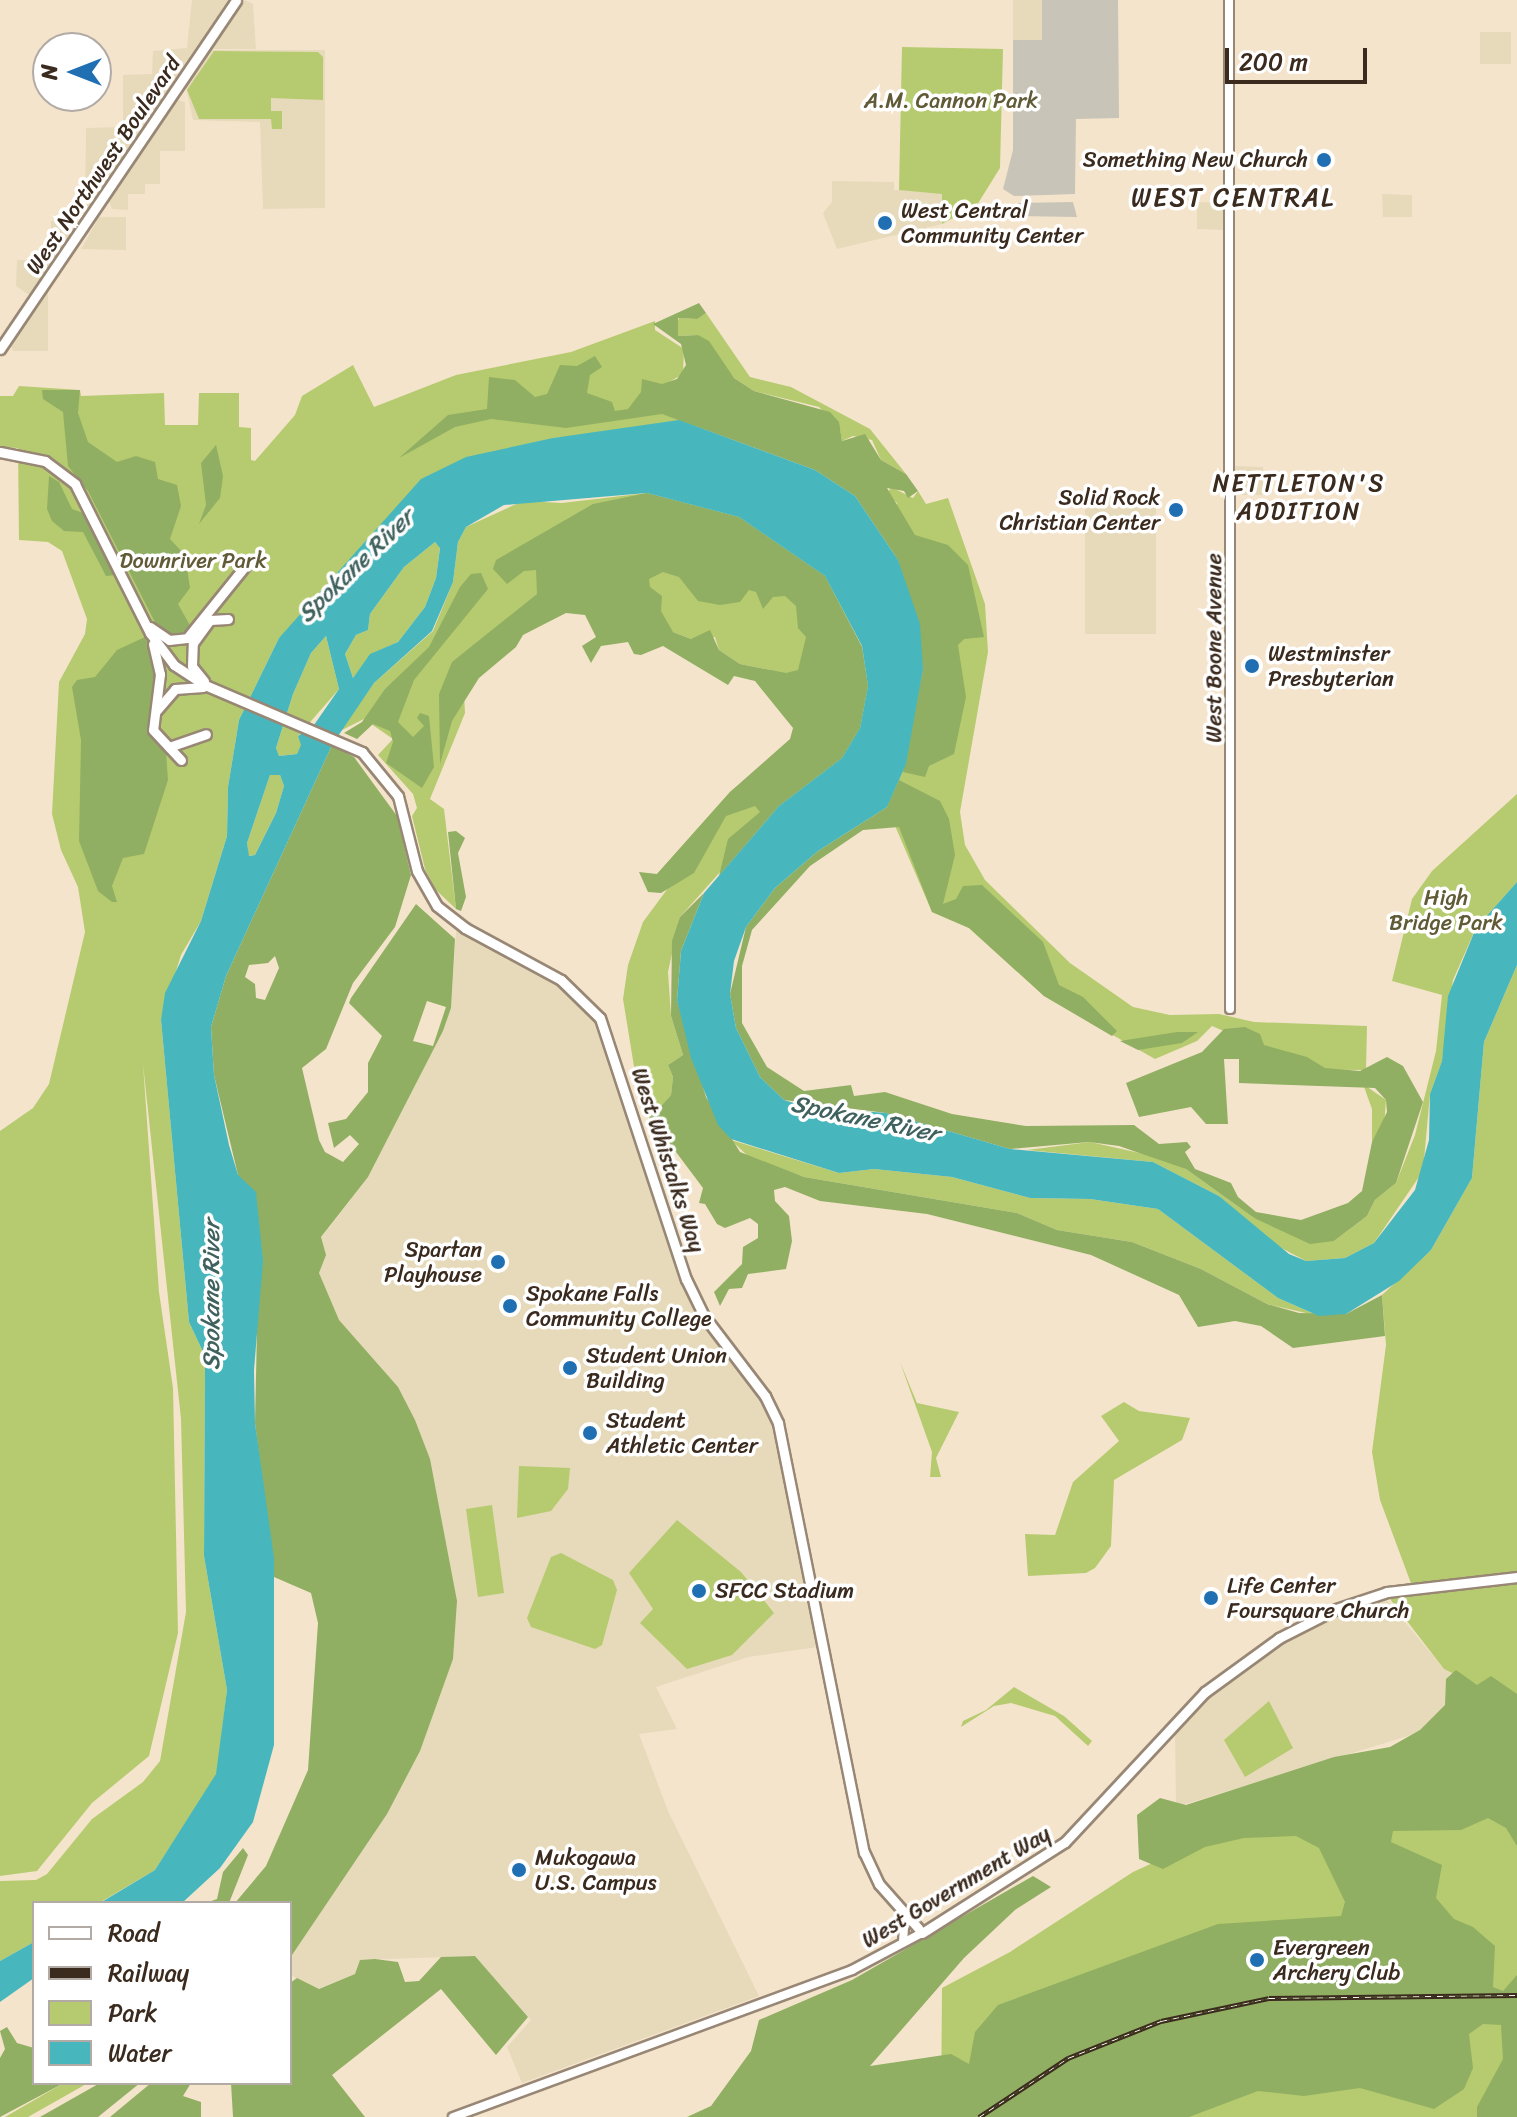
<!DOCTYPE html>
<html>
<head>
<meta charset="utf-8">
<style>
  body { margin:0 }
  #map { position:relative; width:1517px; height:2117px; overflow:hidden; background:#f5e4cc; font-family:Sriracha,sans-serif }
  div>[style] { position:absolute }
  .built>* { inset:0; background:#e6daba }
  .industrial>* { inset:0; background:#c8c4b8 }
  .green>* { inset:0; background:#b6cb6f }
  .forest>* { inset:0; background:#90af62 }
  .water>* { inset:0; background:#47b7bd }
  .roads { filter:drop-shadow(2px 0 #988775) drop-shadow(-2px 0 #988775) drop-shadow(0 2px #988775) drop-shadow(0 -2px #988775) }
  .secondary>* { height:8px; margin:-4px; padding:0 4px; transform-origin:4px; border-radius:4px; background:#fff }
  .primary>* { height:9px; margin:-4.5px; padding:0 4.5px; transform-origin:4.5px; border-radius:4.5px; background:#fff }
  .rail>* { height:5px; margin-top:-2.5px; transform-origin:0; background:repeating-linear-gradient(90deg,#fff 0 6px,#3b2a1e 0 12px); box-sizing:border-box; border-block:2px solid #3b2a1e }
  .dots>* { width:22px; height:22px; translate:-50% -50%; box-sizing:border-box; border:4px solid #fff; border-radius:50% }
  span { translate:-50% -50%; white-space:nowrap; text-align:center; line-height:1.15; -webkit-text-stroke:7px #fff; paint-order:stroke }
  .park-label { font-size:22px; color:#605a36 }
  .poi-label { font-size:22px; color:#3b2a1e }
  .right { translate:-100% -50%; text-align:right }
  .left { translate:0 -50%; text-align:left }
  .street-label { font-size:22px; color:#3b2a1e }
  .neighbourhood-label { font-size:24px; color:#3b2a1e; letter-spacing:2px }
  .water-label { font-size:24px; color:#40625e; font-style:italic }
  .quarter-label { font-size:26px; color:#3b2a1e; letter-spacing:2px }
  .legend { position:absolute; left:32px; top:1901px; width:260px; height:184px; box-sizing:border-box; background:#fff; border:2px solid #b1aaa5; margin:0; padding:10px 14px; list-style:none; font-size:24px; color:#3b2a1e }
  .legend li { display:flex; align-items:center; gap:16px; height:40px }
  .legend b { width:40px; border:2px solid #b1aaa5 }
  .north { position:absolute; left:32px; top:32px; width:80px; height:80px; box-sizing:border-box; background:#fff; border:2px solid #b1aaa5; border-radius:50%; rotate:270deg; font-size:22px; font-weight:700; line-height:32px; text-align:center; color:#3b2a1e }
  .north::after { content:''; display:block; margin:auto; width:28px; height:36px; background:#1f6fb2; clip-path:polygon(50% 0,100% 100%,50% 72%,0 100%) }
  .scale { position:absolute; left:1225px; top:48px; width:142px; height:36px; box-sizing:border-box; border:4px solid #3b2a1e; border-top:0; padding-left:10px; font-size:24px; line-height:28px; white-space:nowrap; color:#3b2a1e; -webkit-text-stroke:6px #fff; paint-order:stroke }
</style>
</head>
<body>
<div id="map">
  <div class="built">
    <div style="clip-path:polygon(192px 0,228px 0,85px 212px,86px 128px,123px 127px,123px 75px,152px 74px,153px 51px,187px 48px)"></div>
    <div style="clip-path:polygon(245px 0,253px 4px,256px 49px,212px 49px)"></div>
    <div style="clip-path:polygon(1013px 0,1042px 0,1042px 40px,1013px 40px)"></div>
    <div style="clip-path:polygon(1480px 32px,1511px 32px,1511px 64px,1480px 64px)"></div>
    <div style="clip-path:polygon(211px 50px,325px 50px,325px 208px,263px 209px,260px 122px,193px 120px,186px 87px)"></div>
    <div style="clip-path:polygon(177px 100px,185px 102px,185px 151px,160px 151px,160px 184px,145px 184px,145px 194px,128px 194px,128px 210px,112px 209px,109px 201px)"></div>
    <div style="clip-path:polygon(832px 181px,894px 182px,894px 190px,934px 190px,942px 194px,942px 224px,837px 249px,823px 213px,832px 202px)"></div>
    <div style="clip-path:polygon(1382px 194px,1412px 195px,1412px 217px,1383px 217px)"></div>
    <div style="clip-path:polygon(1197px 202px,1225px 203px,1225px 230px,1197px 229px)"></div>
    <div style="clip-path:polygon(99px 217px,126px 217px,126px 250px,81px 249px)"></div>
    <div style="clip-path:polygon(51px 221px,79px 221px,29px 295px,16px 286px,17px 260px,51px 260px)"></div>
    <div style="clip-path:polygon(48px 292px,48px 351px,13px 351px,11px 346px)"></div>
    <div style="clip-path:polygon(1234px 466px,1263px 467px,1263px 495px,1235px 495px)"></div>
    <div style="clip-path:polygon(1156px 502px,1156px 634px,1085px 634px,1085px 503px)"></div>
    <div style="clip-path:polygon(462px 928px,546px 970px,600px 1018px,704px 1316px,778px 1423px,825px 1646px,748px 1657px,656px 1687px,677px 1729px,639px 1734px,668px 1811px,759px 1996px,522px 2083px,507px 2047px,531px 2020px,475px 1956px,361px 1960px,355px 1974px,318px 1989px,290px 1975px,290px 1956px,346px 1856px,316px 1297px,321px 1238px,368px 1177px,443px 1031px,451px 1008px,456px 932px)"></div>
    <div style="clip-path:polygon(1385px 1598px,1444px 1669px,1509px 1705px,1176px 1807px,1175px 1731px,1206px 1694px,1289px 1635px)"></div>
  </div>
  <div class="industrial">
    <div style="clip-path:polygon(1042px 0,1118px 0,1119px 118px,1076px 119px,1075px 194px,1014px 196px,1003px 189px,1013px 150px,1013px 40px,1042px 40px)"></div>
    <div style="clip-path:polygon(1073px 202px,1077px 217px,1013px 216px,1018px 203px)"></div>
  </div>
  <div class="green">
    <div style="clip-path:polygon(902px 47px,1003px 49px,1000px 168px,977px 205px,942px 224px,942px 194px,899px 190px)"></div>
    <div style="clip-path:polygon(214px 51px,318px 52px,323px 57px,323px 100px,271px 98px,271px 111px,282px 111px,282px 129px,272px 129px,271px 119px,199px 119px,187px 90px)"></div>
    <div style="clip-path:polygon(706px 313px,750px 377px,791px 387px,870px 429px,906px 474px,881px 460px,872px 440px,853px 436px,842px 441px,840px 429px,819px 407px,754px 391px,734px 378px,698px 335px,678px 336px,674px 330px,679px 318px,696px 319px)"></div>
    <div style="clip-path:polygon(655px 321px,655px 330px,684px 349px,683px 374px,669px 382px,699px 426px,553px 438px,279px 638px,239px 720px,228px 787px,227px 836px,201px 921px,181px 955px,161px 1020px,189px 1322px,205px 1356px,204px 1556px,227px 1690px,217px 1774px,155px 1870px,99px 1903px,34px 1903px,34px 1942px,0 1961px,0 1881px,36px 1880px,47px 1874px,92px 1819px,143px 1782px,160px 1761px,186px 1612px,181px 1419px,143px 1064px,159px 1292px,173px 1388px,178px 1633px,149px 1756px,92px 1803px,37px 1871px,0 1876px,0 1131px,33px 1108px,49px 1084px,85px 932px,78px 887px,61px 850px,52px 814px,59px 682px,85px 634px,87px 619px,62px 551px,48px 542px,19px 540px,18px 448px,0 447px,0 396px,13px 396px,19px 386px,80px 390px,81px 396px,164px 393px,165px 425px,198px 425px,199px 393px,239px 393px,239px 427px,251px 428px,251px 460px,255px 461px,295px 415px,302px 396px,353px 365px,374px 407px,456px 375px,571px 352px)"></div>
    <div style="clip-path:polygon(891px 487px,913px 498px,918px 491px,926px 504px,948px 498px,985px 604px,988px 652px,960px 812px,965px 845px,985px 880px,1070px 963px,1133px 1007px,1170px 1015px,1219px 1014px,1254px 1022px,1367px 1026px,1366px 1070px,1247px 1069px,1247px 1041px,1212px 1026px,1197px 1041px,1155px 1059px,1044px 996px,969px 928px,932px 912px,887px 807px,897px 503px,887px 494px)"></div>
    <div style="clip-path:polygon(647px 493px,739px 517px,825px 576px,862px 647px,868px 686px,860px 728px,842px 758px,779px 806px,680px 917px,668px 972px,671px 1016px,683px 1055px,668px 1065px,673px 1077px,671px 1095px,660px 1107px,641px 1100px,638px 1091px,623px 999px,628px 965px,643px 922px,671px 884px,657px 874px,730px 792px,811px 729px,771px 670px,740px 664px,719px 650px,715px 637px,691px 639px,673px 632px,595px 582px,510px 633px,463px 674px,465px 713px,430px 799px,444px 809px,456px 909px,435px 889px,425px 869px,412px 816px,417px 808px,413px 794px,378px 755px,393px 739px,364px 719px,340px 731px,374px 683px,433px 631px,453px 582px,458px 542px,466px 527px,523px 501px,562px 503px)"></div>
    <div style="clip-path:polygon(435px 542px,440px 547px,436px 578px,425px 607px,398px 642px,371px 654px,353px 678px,345px 654px,356px 635px,368px 630px,370px 614px,404px 567px)"></div>
    <div style="clip-path:polygon(326px 636px,339px 689px,298px 736px,302px 745px,297px 754px,279px 756px,276px 748px,293px 694px,311px 653px)"></div>
    <div style="clip-path:polygon(270px 775px,280px 775px,284px 786px,276px 813px,255px 855px,248px 856px,247px 843px)"></div>
    <div style="clip-path:polygon(1517px 794px,1517px 882px,1476px 928px,1453px 980px,1442px 1061px,1430px 1094px,1423px 1171px,1374px 1243px,1345px 1258px,1306px 1261px,1270px 1242px,1219px 1196px,1153px 1162px,1027px 1150px,1090px 1142px,1158px 1157px,1186px 1169px,1254px 1218px,1334px 1241px,1367px 1216px,1375px 1200px,1396px 1183px,1415px 1135px,1436px 1051px,1442px 995px,1392px 981px,1412px 899px,1432px 871px)"></div>
    <div style="clip-path:polygon(1517px 965px,1517px 1706px,1444px 1669px,1390px 1599px,1387px 1592px,1412px 1586px,1380px 1500px,1372px 1452px,1386px 1345px,1382px 1295px,1431px 1250px,1472px 1178px,1484px 1042px)"></div>
    <div style="clip-path:polygon(1363px 1084px,1386px 1100px,1384px 1126px,1372px 1142px,1372px 1109px)"></div>
    <div style="clip-path:polygon(731px 1140px,839px 1173px,874px 1169px,952px 1177px,1030px 1198px,1090px 1199px,1158px 1209px,1278px 1298px,1319px 1316px,1267px 1304px,1201px 1269px,1132px 1242px,1057px 1230px,1017px 1213px,804px 1177px,751px 1159px)"></div>
    <div style="clip-path:polygon(900px 1362px,917px 1403px,959px 1412px,936px 1458px,941px 1477px,930px 1477px,932px 1452px)"></div>
    <div style="clip-path:polygon(1124px 1402px,1139px 1411px,1190px 1418px,1182px 1440px,1114px 1480px,1111px 1546px,1095px 1568px,1086px 1573px,1028px 1576px,1025px 1534px,1055px 1535px,1073px 1482px,1119px 1441px,1101px 1416px)"></div>
    <div style="clip-path:polygon(519px 1466px,570px 1468px,568px 1489px,551px 1511px,517px 1518px)"></div>
    <div style="clip-path:polygon(492px 1505px,504px 1593px,478px 1597px,466px 1509px)"></div>
    <div style="clip-path:polygon(677px 1520px,741px 1572px,774px 1613px,732px 1655px,687px 1669px,640px 1623px,653px 1609px,629px 1573px)"></div>
    <div style="clip-path:polygon(561px 1553px,613px 1580px,617px 1590px,602px 1645px,595px 1649px,531px 1627px,527px 1618px,551px 1557px)"></div>
    <div style="clip-path:polygon(1014px 1687px,1064px 1716px,1092px 1741px,1088px 1746px,1055px 1716px,1011px 1703px,994px 1706px,961px 1727px,963px 1721px,986px 1710px)"></div>
    <div style="clip-path:polygon(1269px 1701px,1293px 1748px,1245px 1777px,1224px 1740px)"></div>
    <div style="clip-path:polygon(1517px 1800px,1517px 2117px,941px 2117px,942px 1988px,1010px 1952px,1133px 1872px,1201px 1841px)"></div>
    <div style="clip-path:polygon(81px 2083px,88px 2083px,28px 2117px,5px 2117px,62px 2084px)"></div>
  </div>
  <div class="forest">
    <div style="clip-path:polygon(699px 303px,706px 313px,697px 319px,678px 318px,678px 336px,698px 335px,709px 341px,734px 378px,754px 391px,830px 412px,839px 422px,842px 441px,865px 434px,881px 460px,906px 474px,918px 491px,908px 498px,904px 491px,887px 488px,915px 535px,948px 545px,968px 565px,984px 637px,964px 639px,958px 645px,966px 697px,954px 754px,929px 766px,925px 777px,903px 772px,923px 669px,898px 560px,855px 496px,815px 470px,662px 414px,566px 428px,491px 419px,455px 427px,399px 458px,448px 415px,487px 409px,489px 377px,515px 380px,535px 397px,547px 394px,560px 365px,577px 366px,595px 356px,602px 367px,590px 375px,587px 393px,612px 402px,615px 411px,628px 409px,641px 392px,642px 379px,662px 384px,677px 379px,686px 365px,681px 344px,653px 324px)"></div>
    <div style="clip-path:polygon(42px 390px,80px 390px,78px 413px,88px 442px,117px 462px,136px 456px,155px 462px,158px 479px,177px 485px,181px 506px,170px 539px,185px 555px,190px 588px,178px 604px,192px 629px,188px 634px,173px 638px,159px 630px,88px 491px,68px 466px,63px 412px,43px 399px)"></div>
    <div style="clip-path:polygon(216px 445px,223px 476px,220px 498px,199px 524px,206px 505px,201px 463px)"></div>
    <div style="clip-path:polygon(49px 476px,59px 482px,72px 509px,86px 514px,116px 575px,106px 576px,83px 532px,64px 531px,52px 521px,47px 509px)"></div>
    <div style="clip-path:polygon(evenodd,647px 493px,739px 517px,825px 576px,862px 647px,868px 686px,860px 728px,842px 758px,779px 806px,719px 876px,728px 839px,760px 812px,755px 806px,726px 816px,694px 873px,661px 893px,648px 892px,639px 872px,657px 874px,730px 792px,790px 739px,793px 728px,755px 681px,734px 676px,728px 685px,663px 646px,641px 655px,634px 654px,628px 642px,601px 646px,591px 663px,582px 646px,596px 637px,585px 615px,566px 613px,523px 635px,516px 647px,479px 678px,452px 721px,440px 764px,439px 694px,452px 662px,537px 594px,536px 570px,524px 571px,507px 584px,493px 569px,496px 560px,593px 504px,647px 493px,663px 572px,679px 577px,698px 601px,720px 605px,740px 602px,749px 590px,756px 592px,763px 609px,773px 597px,785px 596px,796px 606px,798px 628px,806px 637px,798px 670px,786px 673px,740px 664px,719px 650px,710px 630px,691px 639px,673px 632px,661px 611px,662px 596px,650px 587px,649px 579px,663px 572px)"></div>
    <div style="clip-path:polygon(481px 573px,488px 589px,414px 680px,398px 722px,413px 737px,424px 726px,417px 718px,420px 713px,429px 716px,434px 767px,422px 788px,386px 763px,393px 742px,390px 731px,373px 724px,357px 739px,344px 733px,362px 722px,385px 689px,429px 647px,460px 587px,471px 574px)"></div>
    <div style="clip-path:polygon(145px 637px,156px 662px,148px 728px,166px 752px,168px 780px,144px 854px,123px 858px,112px 886px,117px 902px,112px 902px,98px 891px,79px 841px,81px 740px,72px 687px,77px 680px,95px 677px,117px 650px)"></div>
    <div style="clip-path:polygon(evenodd,332px 745px,354px 757px,397px 816px,411px 875px,395px 927px,353px 983px,326px 1049px,302px 1068px,319px 1140px,325px 1152px,343px 1162px,359px 1144px,350px 1135px,334px 1148px,328px 1123px,346px 1119px,368px 1092px,368px 1063px,382px 1036px,349px 1003px,351px 998px,416px 904px,455px 939px,451px 1008px,443px 1031px,368px 1177px,321px 1237px,326px 1255px,319px 1273px,339px 1320px,398px 1387px,415px 1420px,430px 1459px,457px 1601px,453px 1659px,420px 1751px,387px 1814px,290px 1958px,290px 1903px,235px 1903px,266px 1866px,308px 1770px,318px 1623px,311px 1593px,274px 1577px,255px 1423px,257px 1330px,238px 1175px,214px 1075px,211px 1027px,226px 976px,332px 745px,275px 956px,279px 968px,265px 1000px,256px 998px,255px 984px,245px 977px,249px 965px,268px 963px,275px 956px,332px 745px,427px 1001px,446px 1007px,433px 1046px,413px 1041px,427px 1001px)"></div>
    <div style="clip-path:polygon(899px 780px,940px 801px,949px 819px,955px 855px,943px 904px,956px 899px,963px 886px,982px 885px,1043px 942px,1059px 985px,1083px 997px,1117px 1031px,1112px 1036px,1044px 996px,969px 928px,932px 912px,899px 827px,863px 830px,810px 866px,752px 930px,742px 966px,742px 1023px,767px 1067px,804px 1091px,851px 1085px,854px 1096px,885px 1092px,952px 1114px,1026px 1126px,1134px 1125px,1159px 1144px,1187px 1142px,1191px 1147px,1185px 1152px,1195px 1169px,1231px 1183px,1238px 1197px,1256px 1212px,1301px 1220px,1348px 1203px,1362px 1191px,1372px 1142px,1387px 1112px,1386px 1100px,1375px 1088px,1239px 1083px,1239px 1059px,1224px 1059px,1228px 1124px,1206px 1124px,1191px 1107px,1139px 1117px,1126px 1083px,1202px 1052px,1224px 1029px,1245px 1027px,1260px 1034px,1264px 1045px,1307px 1057px,1325px 1068px,1360px 1071px,1387px 1057px,1403px 1066px,1423px 1102px,1396px 1183px,1375px 1200px,1367px 1216px,1334px 1241px,1310px 1244px,1254px 1218px,1186px 1169px,1119px 1146px,1089px 1142px,1010px 1149px,886px 1113px,784px 1100px,760px 1077px,736px 1028px,730px 994px,746px 927px,775px 888px,818px 851px,887px 807px)"></div>
    <div style="clip-path:polygon(456px 831px,465px 838px,458px 853px,466px 897px,461px 911px,456px 909px,448px 832px)"></div>
    <div style="clip-path:polygon(704px 893px,681px 951px,677px 1000px,706px 1097px,740px 1152px,804px 1177px,1017px 1213px,1057px 1230px,1132px 1242px,1201px 1269px,1267px 1304px,1299px 1313px,1346px 1314px,1382px 1295px,1385px 1336px,1293px 1348px,1261px 1326px,1235px 1321px,1198px 1327px,1179px 1295px,1091px 1255px,927px 1214px,820px 1201px,785px 1187px,774px 1190px,775px 1201px,789px 1216px,792px 1241px,786px 1269px,748px 1274px,742px 1288px,729px 1289px,720px 1306px,714px 1292px,742px 1264px,743px 1247px,758px 1238px,758px 1224px,750px 1218px,725px 1228px,717px 1224px,705px 1204px,699px 1203px,703px 1188px,676px 1152px,665px 1151px,641px 1100px,660px 1107px,671px 1095px,673px 1077px,668px 1065px,683px 1055px,671px 1016px,672px 941px,680px 917px)"></div>
    <div style="clip-path:polygon(1177px 1032px,1198px 1032px,1182px 1043px,1138px 1050px,1120px 1041px)"></div>
    <div style="clip-path:polygon(1456px 1670px,1477px 1685px,1491px 1676px,1517px 1694px,1517px 1846px,1506px 1828px,1488px 1818px,1461px 1830px,1393px 1831px,1391px 1842px,1442px 1865px,1436px 1898px,1454px 1919px,1473px 1927px,1495px 1946px,1493px 1987px,1503px 1991px,1517px 1975px,1517px 2117px,1477px 2117px,1477px 2107px,1503px 2059px,1501px 2025px,1483px 2024px,1469px 2034px,1473px 2068px,1464px 2089px,1434px 2109px,1360px 2088px,1304px 2096px,1258px 2091px,1189px 2117px,687px 2117px,711px 2106px,751px 2051px,759px 2020px,852px 1980px,1033px 1876px,1051px 1887px,1015px 1910px,964px 1958px,870px 2066px,951px 2054px,969px 2064px,975px 2032px,998px 2005px,1218px 1924px,1341px 1916px,1345px 1902px,1319px 1848px,1296px 1836px,1244px 1838px,1205px 1847px,1163px 1869px,1139px 1859px,1137px 1815px,1160px 1798px,1186px 1805px,1334px 1757px,1390px 1747px,1420px 1730px,1445px 1705px,1446px 1679px)"></div>
    <div style="clip-path:polygon(243px 1848px,248px 1855px,229px 1903px,206px 1903px,217px 1899px,223px 1872px)"></div>
    <div style="clip-path:polygon(475px 1956px,528px 2017px,496px 2055px,441px 1989px,332px 2075px,365px 2117px,233px 2117px,231px 2083px,290px 2083px,290px 1983px,297px 1978px,319px 1989px,355px 1974px,360px 1960px,375px 1959px,398px 1962px,405px 1982px,419px 1981px,441px 1957px)"></div>
    <div style="clip-path:polygon(7px 2027px,17px 2043px,34px 2048px,34px 2083px,81px 2083px,62px 2084px,0 2117px,0 2058px,5px 2049px,0 2031px)"></div>
    <div style="clip-path:polygon(100px 2083px,140px 2083px,98px 2117px,40px 2117px)"></div>
    <div style="clip-path:polygon(151px 2083px,191px 2083px,183px 2096px,201px 2102px,201px 2117px,110px 2117px)"></div>
  </div>
  <div class="water">
    <div style="clip-path:polygon(evenodd,679px 420px,815px 470px,855px 496px,898px 560px,920px 624px,923px 669px,906px 764px,887px 807px,818px 851px,775px 888px,746px 927px,734px 961px,730px 994px,736px 1028px,760px 1077px,784px 1100px,807px 1107px,886px 1113px,1010px 1149px,1153px 1162px,1219px 1196px,1289px 1254px,1306px 1261px,1345px 1258px,1374px 1243px,1415px 1190px,1429px 1140px,1430px 1094px,1442px 1061px,1448px 996px,1476px 928px,1517px 882px,1517px 965px,1484px 1042px,1472px 1178px,1431px 1250px,1399px 1281px,1346px 1314px,1319px 1316px,1278px 1298px,1158px 1209px,1090px 1199px,1030px 1198px,952px 1177px,874px 1169px,839px 1173px,731px 1139px,718px 1125px,691px 1058px,677px 1000px,681px 951px,704px 893px,779px 806px,842px 758px,860px 728px,868px 686px,862px 646px,825px 576px,739px 517px,647px 493px,504px 505px,466px 527px,458px 542px,453px 582px,432px 631px,374px 683px,332px 745px,226px 976px,211px 1027px,214px 1075px,229px 1145px,238px 1175px,256px 1192px,263px 1261px,254px 1370px,255px 1423px,274px 1558px,274px 1745px,253px 1822px,220px 1868px,182px 1903px,100px 1903px,155px 1870px,216px 1774px,227px 1690px,204px 1556px,205px 1356px,189px 1322px,161px 1020px,165px 993px,201px 921px,227px 836px,228px 787px,239px 720px,279px 638px,421px 479px,466px 457px,553px 438px,679px 420px,435px 542px,440px 548px,436px 578px,425px 607px,398px 642px,370px 654px,353px 678px,345px 654px,356px 635px,368px 630px,370px 614px,404px 567px,435px 542px,679px 420px,326px 636px,339px 689px,314px 725px,298px 736px,301px 745px,297px 754px,279px 756px,276px 748px,293px 694px,311px 653px,326px 636px,679px 420px,270px 775px,280px 775px,284px 786px,276px 813px,255px 855px,249px 856px,247px 843px,270px 775px)"></div>
    <div style="clip-path:polygon(34px 1942px,34px 1978px,0 2002px,0 1961px)"></div>
  </div>
  <div class="roads">
    <div class="secondary">
      <div style="left:1229px;top:0;width:1009px;rotate:89.94deg"></div>
      <div style="left:903px;top:1942px;width:27px;rotate:-86deg"></div>
      <div style="left:453px;top:2117px;width:425px;rotate:-20.2deg"></div>
      <div style="left:852px;top:1970px;width:79px;rotate:-27.9deg"></div>
      <div style="left:922px;top:1933px;width:6px;rotate:-129deg"></div>
    </div>
    <div class="primary">
      <div style="left:0;top:349px;width:421px;rotate:-55.9deg"></div>
      <div style="left:0;top:452px;width:46px;rotate:11.3deg"></div>
      <div style="left:45px;top:461px;width:38px;rotate:37deg"></div>
      <div style="left:75px;top:484px;width:167px;rotate:63.3deg"></div>
      <div style="left:150px;top:633px;width:40px;rotate:53deg"></div>
      <div style="left:174px;top:665px;width:37px;rotate:33deg"></div>
      <div style="left:205px;top:685px;width:171px;rotate:23.1deg"></div>
      <div style="left:362px;top:752px;width:57px;rotate:50.7deg"></div>
      <div style="left:398px;top:796px;width:77px;rotate:75.8deg"></div>
      <div style="left:417px;top:871px;width:40px;rotate:60.3deg"></div>
      <div style="left:437px;top:906px;width:36px;rotate:38deg"></div>
      <div style="left:465px;top:928px;width:109px;rotate:28.4deg"></div>
      <div style="left:561px;top:980px;width:54px;rotate:44.3deg"></div>
      <div style="left:600px;top:1018px;width:275px;rotate:71.8deg"></div>
      <div style="left:686px;top:1279px;width:41px;rotate:64.1deg"></div>
      <div style="left:704px;top:1316px;width:101px;rotate:52.7deg"></div>
      <div style="left:765px;top:1396px;width:30px;rotate:64deg"></div>
      <div style="left:778px;top:1423px;width:438px;rotate:78.7deg"></div>
      <div style="left:864px;top:1852px;width:35px;rotate:65deg"></div>
      <div style="left:879px;top:1884px;width:59px;rotate:48.4deg"></div>
      <div style="left:150px;top:627px;width:23px;rotate:34deg"></div>
      <div style="left:169px;top:640px;width:18px;rotate:-6deg"></div>
      <div style="left:187px;top:638px;width:92px;rotate:-51.1deg"></div>
      <div style="left:153px;top:644px;width:31px;rotate:77deg"></div>
      <div style="left:160px;top:674px;width:56px;rotate:97.1deg"></div>
      <div style="left:153px;top:730px;width:41px;rotate:47deg"></div>
      <div style="left:204px;top:681px;width:19px;rotate:-129deg"></div>
      <div style="left:192px;top:666px;width:23px;rotate:-88deg"></div>
      <div style="left:193px;top:643px;width:29px;rotate:-54deg"></div>
      <div style="left:210px;top:620px;width:18px;rotate:-3deg"></div>
      <div style="left:156px;top:711px;width:29px;rotate:-49deg"></div>
      <div style="left:175px;top:689px;width:28px;rotate:-4deg"></div>
      <div style="left:169px;top:747px;width:39px;rotate:-19deg"></div>
      <div style="left:922px;top:1933px;width:169px;rotate:-32.5deg"></div>
      <div style="left:1065px;top:1842px;width:205px;rotate:-47deg"></div>
      <div style="left:1205px;top:1692px;width:92px;rotate:-36.1deg"></div>
      <div style="left:1279px;top:1638px;width:64px;rotate:-27deg"></div>
      <div style="left:1336px;top:1609px;width:54px;rotate:-18.4deg"></div>
      <div style="left:1387px;top:1592px;width:131px;rotate:-6.6deg"></div>
    </div>
  </div>
  <div class="rail">
    <div style="left:979px;top:2117px;width:107px;rotate:-33.5deg"></div>
    <div style="left:1068px;top:2058px;width:100px;rotate:-21.7deg"></div>
    <div style="left:1161px;top:2021px;width:110px;rotate:-12deg"></div>
    <div style="left:1269px;top:1998px;width:248px;rotate:-0.7deg"></div>
  </div>
  <div class="dots">
    <div style="left:1324px;top:160px;background:#1f6fb2"></div>
    <div style="left:885px;top:223px;background:#1f6fb2"></div>
    <div style="left:1176px;top:510px;background:#1f6fb2"></div>
    <div style="left:1252px;top:666px;background:#1f6fb2"></div>
    <div style="left:498px;top:1262px;background:#1f6fb2"></div>
    <div style="left:510px;top:1306px;background:#1f6fb2"></div>
    <div style="left:570px;top:1368px;background:#1f6fb2"></div>
    <div style="left:590px;top:1433px;background:#1f6fb2"></div>
    <div style="left:699px;top:1591px;background:#1f6fb2"></div>
    <div style="left:1211px;top:1598px;background:#1f6fb2"></div>
    <div style="left:519px;top:1870px;background:#1f6fb2"></div>
    <div style="left:1257px;top:1960px;background:#1f6fb2"></div>
  </div>
  <div class="park-label">
    <span style="left:951px;top:101px">A.M. Cannon Park</span>
    <span style="left:193px;top:561px">Downriver Park</span>
    <span style="left:1446px;top:910px">High<br>Bridge Park</span>
  </div>
  <div class="poi-label">
    <span class="right" style="left:1308px;top:160px">Something New Church</span>
    <span class="left" style="left:901px;top:223px">West Central<br>Community Center</span>
    <span class="right" style="left:1160px;top:510px">Solid Rock<br>Christian Center</span>
    <span class="left" style="left:1268px;top:666px">Westminster<br>Presbyterian</span>
    <span class="right" style="left:482px;top:1262px">Spartan<br>Playhouse</span>
    <span class="left" style="left:526px;top:1306px">Spokane Falls<br>Community College</span>
    <span class="left" style="left:586px;top:1368px">Student Union<br>Building</span>
    <span class="left" style="left:606px;top:1433px">Student<br>Athletic Center</span>
    <span class="left" style="left:1227px;top:1598px">Life Center<br>Foursquare Church</span>
    <span class="left" style="left:715px;top:1591px">SFCC Stadium</span>
    <span class="left" style="left:535px;top:1870px">Mukogawa<br>U.S. Campus</span>
    <span class="left" style="left:1273px;top:1960px">Evergreen<br>Archery Club</span>
  </div>
  <div class="street-label">
    <span style="left:103px;top:165px;rotate:-56deg">West Northwest Boulevard</span>
    <span style="left:1214px;top:648px;rotate:-90deg">West Boone Avenue</span>
    <span style="left:668px;top:1160px;rotate:72deg">West Whistalks Way</span>
    <span style="left:956px;top:1887px;rotate:-31deg">West Government Way</span>
  </div>
  <div class="neighbourhood-label">
    <span style="left:1299px;top:498px">NETTLETON'S<br>ADDITION</span>
  </div>
  <div class="water-label">
    <span style="left:356px;top:566px;rotate:-44deg">Spokane River</span>
    <span style="left:865px;top:1119px;rotate:12deg">Spokane River</span>
    <span style="left:212px;top:1295px;rotate:-90deg">Spokane River</span>
  </div>
  <div class="quarter-label">
    <span style="left:1233px;top:198px">WEST CENTRAL</span>
  </div>
  <ul class="legend">
  <li><b style="height:10px;background:#fff"></b>Road</li>
  <li><b style="height:10px;background:#3b2a1e"></b>Railway</li>
  <li><b style="height:22px;background:#b6cb6f"></b>Park</li>
  <li><b style="height:22px;background:#47b7bd"></b>Water</li>
  </ul>
  <div class="north">N</div>
  <div class="scale">200 m</div>
</div>
</body>
</html>
